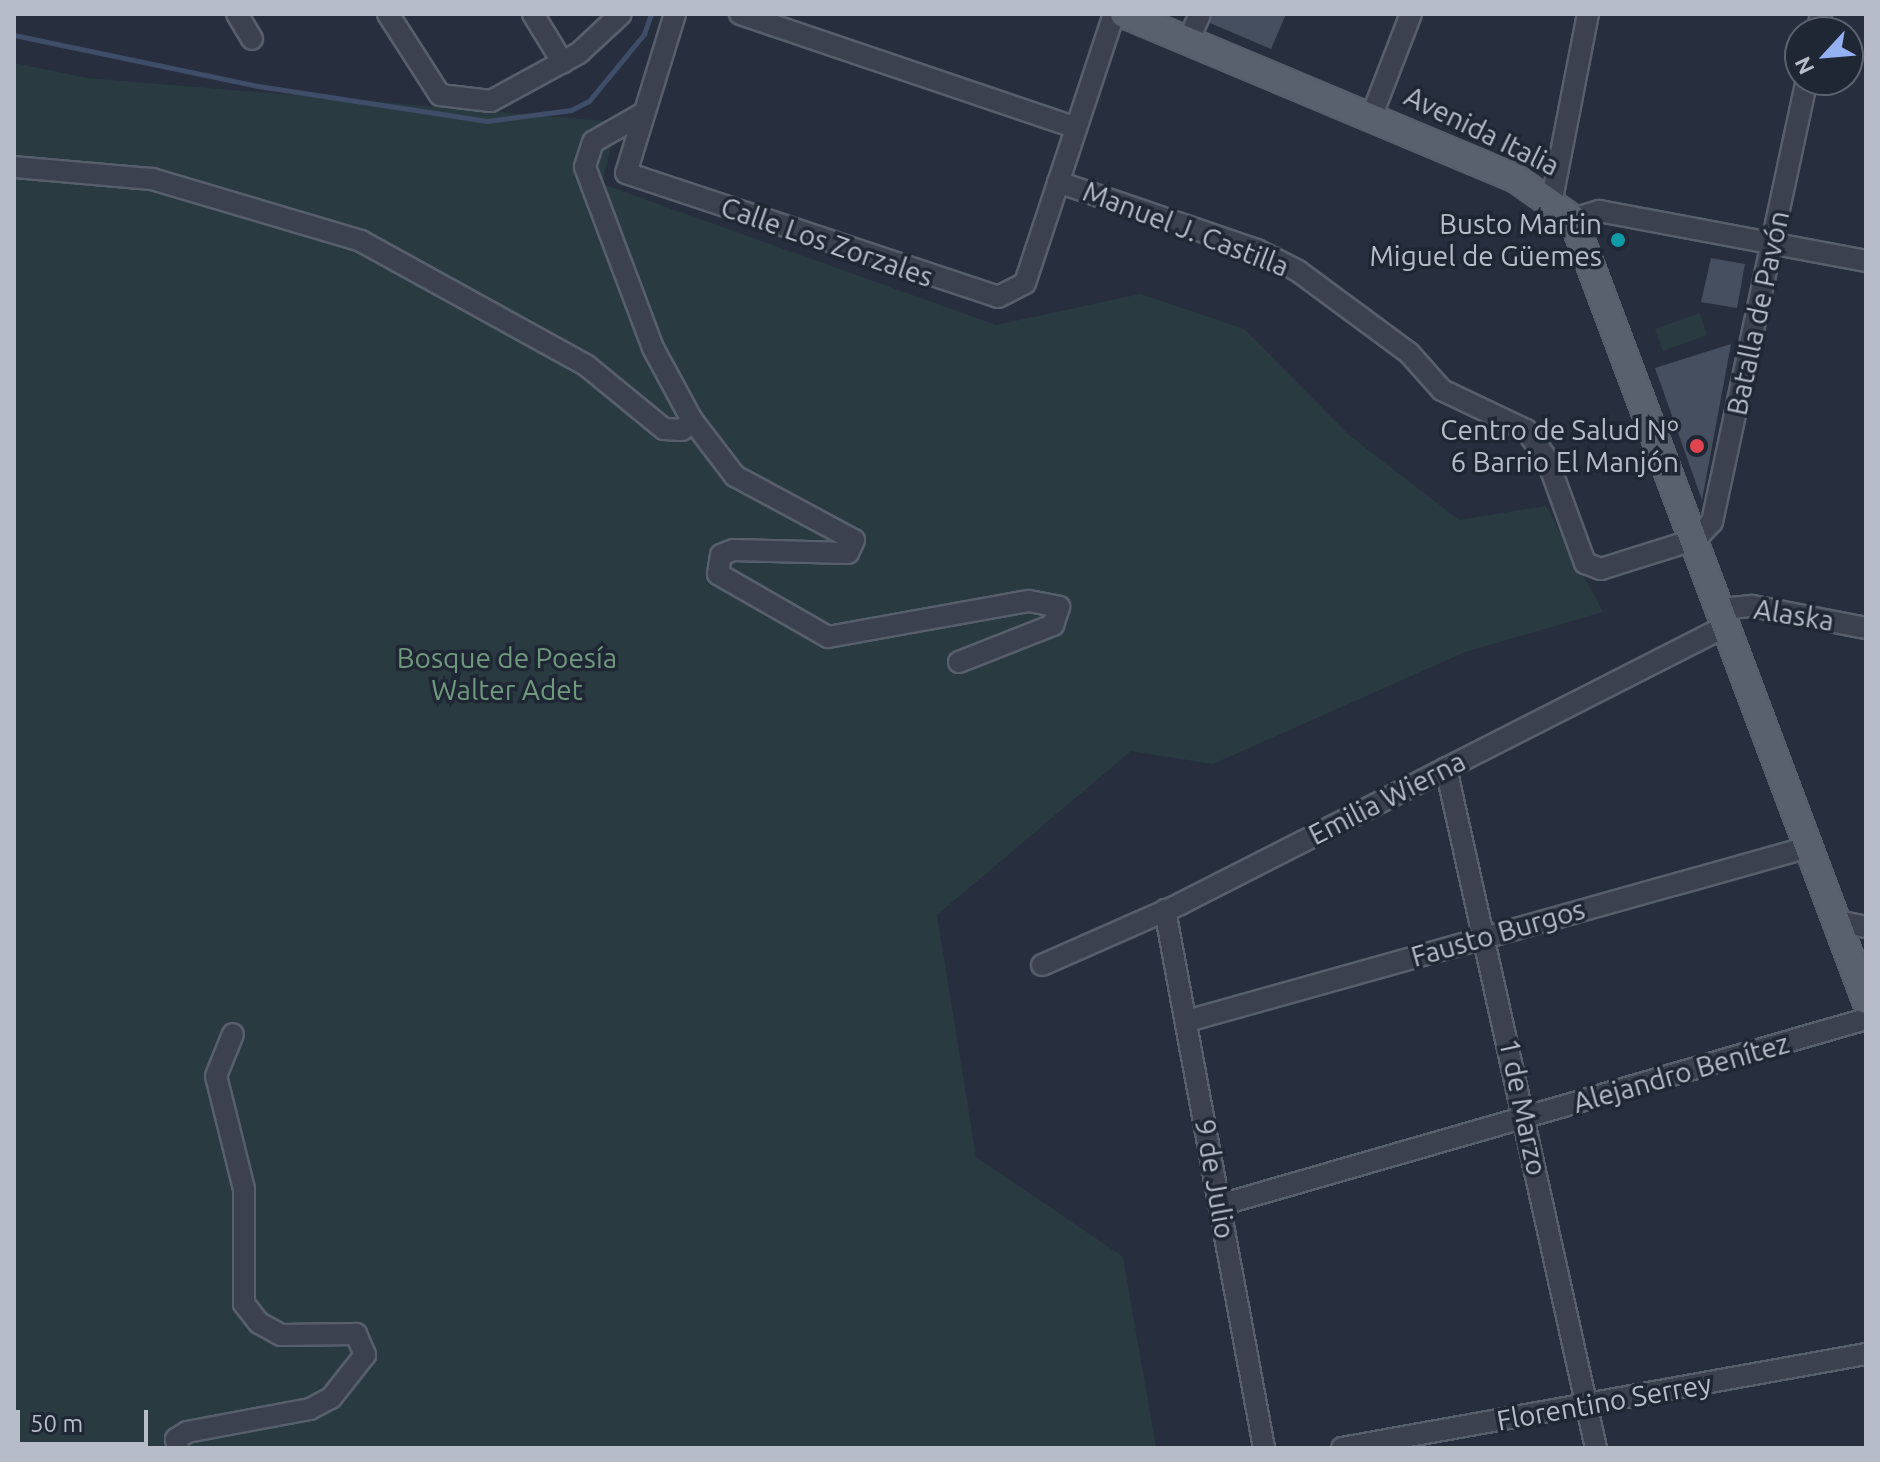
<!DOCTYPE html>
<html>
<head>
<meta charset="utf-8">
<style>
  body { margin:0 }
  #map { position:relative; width:1880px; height:1462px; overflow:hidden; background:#272f3f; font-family:Ubuntu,sans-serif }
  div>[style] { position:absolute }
  .green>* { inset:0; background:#293b40 }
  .stream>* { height:5px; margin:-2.5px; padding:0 2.5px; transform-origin:2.5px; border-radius:2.5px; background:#3f4d69 }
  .building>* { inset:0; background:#464f60 }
  .roads { filter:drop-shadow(2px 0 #585f6c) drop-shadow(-2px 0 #585f6c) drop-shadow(0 2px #585f6c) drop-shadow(0 -2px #585f6c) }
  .minor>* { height:20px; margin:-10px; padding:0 10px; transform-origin:10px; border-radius:10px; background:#3b414f }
  .major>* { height:26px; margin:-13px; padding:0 13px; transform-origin:13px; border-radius:13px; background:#59606e }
  .dots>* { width:22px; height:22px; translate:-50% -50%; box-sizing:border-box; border:4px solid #1f2634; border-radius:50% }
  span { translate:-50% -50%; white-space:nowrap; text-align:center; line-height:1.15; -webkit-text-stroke:7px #1f2634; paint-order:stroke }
  .street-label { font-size:28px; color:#b7bcc9 }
  .poi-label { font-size:28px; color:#b7bcc9 }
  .right { translate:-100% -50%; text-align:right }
  .park-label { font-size:28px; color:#6f997c }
  .frame { position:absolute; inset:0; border:16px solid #b7bcc9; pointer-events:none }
  .north { position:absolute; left:1784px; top:16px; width:80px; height:80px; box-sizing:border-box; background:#1f2634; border:2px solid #5c6270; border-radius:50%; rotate:244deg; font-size:22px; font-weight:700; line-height:32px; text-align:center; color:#b7bcc9 }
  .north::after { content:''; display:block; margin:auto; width:28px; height:36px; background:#93b0f2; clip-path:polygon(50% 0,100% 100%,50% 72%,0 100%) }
  .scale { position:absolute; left:16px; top:1410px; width:132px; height:36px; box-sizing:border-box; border:4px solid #b7bcc9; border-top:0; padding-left:10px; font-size:24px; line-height:28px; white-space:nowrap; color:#b7bcc9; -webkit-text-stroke:6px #1f2634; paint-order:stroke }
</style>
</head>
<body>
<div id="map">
  <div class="green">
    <div style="clip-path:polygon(14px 63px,87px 78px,617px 122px,602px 184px,996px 325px,1140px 294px,1244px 329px,1350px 436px,1459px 520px,1546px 506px,1603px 612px,1465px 652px,1213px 764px,1131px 751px,937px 915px,976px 1157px,1123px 1257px,1156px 1448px,14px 1448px)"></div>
    <div style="clip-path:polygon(1700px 313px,1707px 335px,1663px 351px,1655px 329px)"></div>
  </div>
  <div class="stream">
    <div style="left:14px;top:35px;width:249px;rotate:11.8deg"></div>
    <div style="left:258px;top:86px;width:232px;rotate:8.7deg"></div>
    <div style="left:487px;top:121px;width:85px;rotate:-7.5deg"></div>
    <div style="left:571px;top:110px;width:20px;rotate:-27deg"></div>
    <div style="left:589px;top:101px;width:87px;rotate:-50.6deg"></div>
    <div style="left:644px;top:34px;width:21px;rotate:-71deg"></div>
  </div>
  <div class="building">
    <div style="clip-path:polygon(1213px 14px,1286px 14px,1271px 49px,1210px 23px)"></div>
    <div style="clip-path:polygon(1711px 258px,1745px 264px,1737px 308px,1701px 302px)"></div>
    <div style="clip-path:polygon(1731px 344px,1702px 500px,1655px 368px)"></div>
  </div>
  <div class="roads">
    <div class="minor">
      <div style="left:237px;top:14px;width:29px;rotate:59deg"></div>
      <div style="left:388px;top:14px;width:96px;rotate:57.3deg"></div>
      <div style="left:440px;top:95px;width:51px;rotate:6.7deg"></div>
      <div style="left:491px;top:101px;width:100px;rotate:-28.6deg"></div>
      <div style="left:579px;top:53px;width:57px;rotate:-42.9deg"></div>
      <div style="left:533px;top:14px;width:57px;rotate:58.5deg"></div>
      <div style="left:675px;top:14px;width:166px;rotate:107.1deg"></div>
      <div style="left:626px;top:173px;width:392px;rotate:18.4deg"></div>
      <div style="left:998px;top:297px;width:30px;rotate:-27deg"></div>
      <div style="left:1025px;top:283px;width:283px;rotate:-71.7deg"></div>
      <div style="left:740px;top:14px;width:353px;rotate:18.7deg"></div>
      <div style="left:1817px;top:32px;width:18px;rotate:-77deg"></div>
      <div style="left:1189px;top:39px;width:27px;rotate:-66deg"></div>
      <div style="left:642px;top:114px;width:56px;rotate:150.3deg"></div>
      <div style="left:593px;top:142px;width:26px;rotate:108deg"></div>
      <div style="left:585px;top:167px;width:193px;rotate:69.4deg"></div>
      <div style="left:653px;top:348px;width:82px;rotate:61.6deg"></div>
      <div style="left:692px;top:420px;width:71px;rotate:52.5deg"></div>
      <div style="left:735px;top:476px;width:135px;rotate:28.3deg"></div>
      <div style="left:854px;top:540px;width:14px;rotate:115deg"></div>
      <div style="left:848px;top:553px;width:115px;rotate:-178.5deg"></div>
      <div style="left:733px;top:550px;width:13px;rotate:157deg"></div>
      <div style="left:721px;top:555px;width:19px;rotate:99deg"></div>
      <div style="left:718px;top:574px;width:127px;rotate:29.8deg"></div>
      <div style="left:828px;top:637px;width:204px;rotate:-10.2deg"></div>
      <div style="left:1029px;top:601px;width:31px;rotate:11deg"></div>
      <div style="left:1059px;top:607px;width:19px;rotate:108deg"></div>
      <div style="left:1053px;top:625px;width:101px;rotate:158.5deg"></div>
      <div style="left:1372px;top:115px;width:108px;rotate:-68.9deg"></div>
      <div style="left:14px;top:167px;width:139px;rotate:5deg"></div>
      <div style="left:152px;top:179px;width:218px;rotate:16.5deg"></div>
      <div style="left:361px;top:241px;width:258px;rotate:28.9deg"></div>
      <div style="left:587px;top:366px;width:99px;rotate:39.3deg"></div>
      <div style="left:664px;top:429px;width:18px;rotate:3deg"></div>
      <div style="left:682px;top:430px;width:14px;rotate:-45deg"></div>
      <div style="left:1058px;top:182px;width:210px;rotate:18.9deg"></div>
      <div style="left:1257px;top:250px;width:46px;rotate:27.1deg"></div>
      <div style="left:1298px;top:271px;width:138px;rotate:36.5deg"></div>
      <div style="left:1409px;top:353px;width:50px;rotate:48.3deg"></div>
      <div style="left:1442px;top:390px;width:93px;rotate:25.5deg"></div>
      <div style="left:1526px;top:430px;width:36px;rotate:54deg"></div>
      <div style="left:1547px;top:459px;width:111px;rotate:69.9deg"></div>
      <div style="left:1585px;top:563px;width:17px;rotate:21deg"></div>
      <div style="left:1601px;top:569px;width:100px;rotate:-17.5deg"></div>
      <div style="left:1696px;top:539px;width:23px;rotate:-47deg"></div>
      <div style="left:1712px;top:522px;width:452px;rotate:-77.9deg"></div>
      <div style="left:1552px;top:199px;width:188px;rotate:-79deg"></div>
      <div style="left:1573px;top:219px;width:27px;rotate:-17deg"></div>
      <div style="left:1599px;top:211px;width:272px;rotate:10.6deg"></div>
      <div style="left:1722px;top:609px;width:30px;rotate:-6deg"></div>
      <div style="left:1752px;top:606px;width:116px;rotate:10.9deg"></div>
      <div style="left:1446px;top:768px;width:696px;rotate:77.56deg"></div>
      <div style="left:1165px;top:910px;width:547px;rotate:79.57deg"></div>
      <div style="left:1838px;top:921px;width:29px;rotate:12deg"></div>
      <div style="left:1042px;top:965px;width:151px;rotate:-23.8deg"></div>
      <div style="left:1180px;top:904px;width:615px;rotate:-26.98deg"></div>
      <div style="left:1187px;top:1021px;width:646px;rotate:-15.63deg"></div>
      <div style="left:1220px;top:1205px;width:672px;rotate:-16.06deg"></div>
      <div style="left:178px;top:1448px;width:9px;rotate:-103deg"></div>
      <div style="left:176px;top:1439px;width:13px;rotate:-32deg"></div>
      <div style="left:187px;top:1432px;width:125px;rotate:-10.6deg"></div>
      <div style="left:310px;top:1409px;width:24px;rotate:-28deg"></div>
      <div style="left:331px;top:1398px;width:55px;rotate:-51.7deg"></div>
      <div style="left:365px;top:1355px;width:23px;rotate:-113deg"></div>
      <div style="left:356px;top:1334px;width:75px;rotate:179.2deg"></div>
      <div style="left:281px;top:1335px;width:25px;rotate:-151deg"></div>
      <div style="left:259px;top:1323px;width:24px;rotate:-128deg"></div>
      <div style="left:244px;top:1304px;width:115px;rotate:-90deg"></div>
      <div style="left:244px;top:1189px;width:116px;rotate:-103.9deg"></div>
      <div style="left:216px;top:1076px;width:45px;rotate:-68deg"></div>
      <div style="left:1342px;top:1448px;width:532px;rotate:-10.17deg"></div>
    </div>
    <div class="major">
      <div style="left:1124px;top:14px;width:424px;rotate:22.8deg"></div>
      <div style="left:1515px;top:178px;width:71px;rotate:35.3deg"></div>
      <div style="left:1573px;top:219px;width:834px;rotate:69.44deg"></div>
    </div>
  </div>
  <div class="dots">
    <div style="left:1618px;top:240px;background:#0f9aa8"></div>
    <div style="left:1697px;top:446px;background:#e0444e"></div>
  </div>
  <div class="street-label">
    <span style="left:1482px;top:131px;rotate:26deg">Avenida Italia</span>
    <span style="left:1186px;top:229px;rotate:21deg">Manuel J. Castilla</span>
    <span style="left:827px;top:242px;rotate:19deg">Calle Los Zorzales</span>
    <span style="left:1758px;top:313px;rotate:-78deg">Batalla de Pavón</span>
    <span style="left:1794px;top:615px;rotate:9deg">Alaska</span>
    <span style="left:1387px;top:798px;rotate:-27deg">Emilia Wierna</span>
    <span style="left:1498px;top:933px;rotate:-16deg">Fausto Burgos</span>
    <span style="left:1681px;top:1073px;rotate:-16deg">Alejandro Benítez</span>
    <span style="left:1523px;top:1107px;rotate:78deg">1 de Marzo</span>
    <span style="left:1215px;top:1179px;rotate:80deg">9 de Julio</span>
    <span style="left:1604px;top:1402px;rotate:-10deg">Florentino Serrey</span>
  </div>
  <div class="poi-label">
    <span class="right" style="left:1602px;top:240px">Busto Martin<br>Miguel de Güemes</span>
    <span class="right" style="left:1679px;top:446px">Centro de Salud Nº<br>6 Barrio El Manjón</span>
  </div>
  <div class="park-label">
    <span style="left:507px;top:674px">Bosque de Poesía<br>Walter Adet</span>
  </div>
  <div class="frame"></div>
  <div class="north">N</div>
  <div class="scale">50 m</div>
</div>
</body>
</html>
